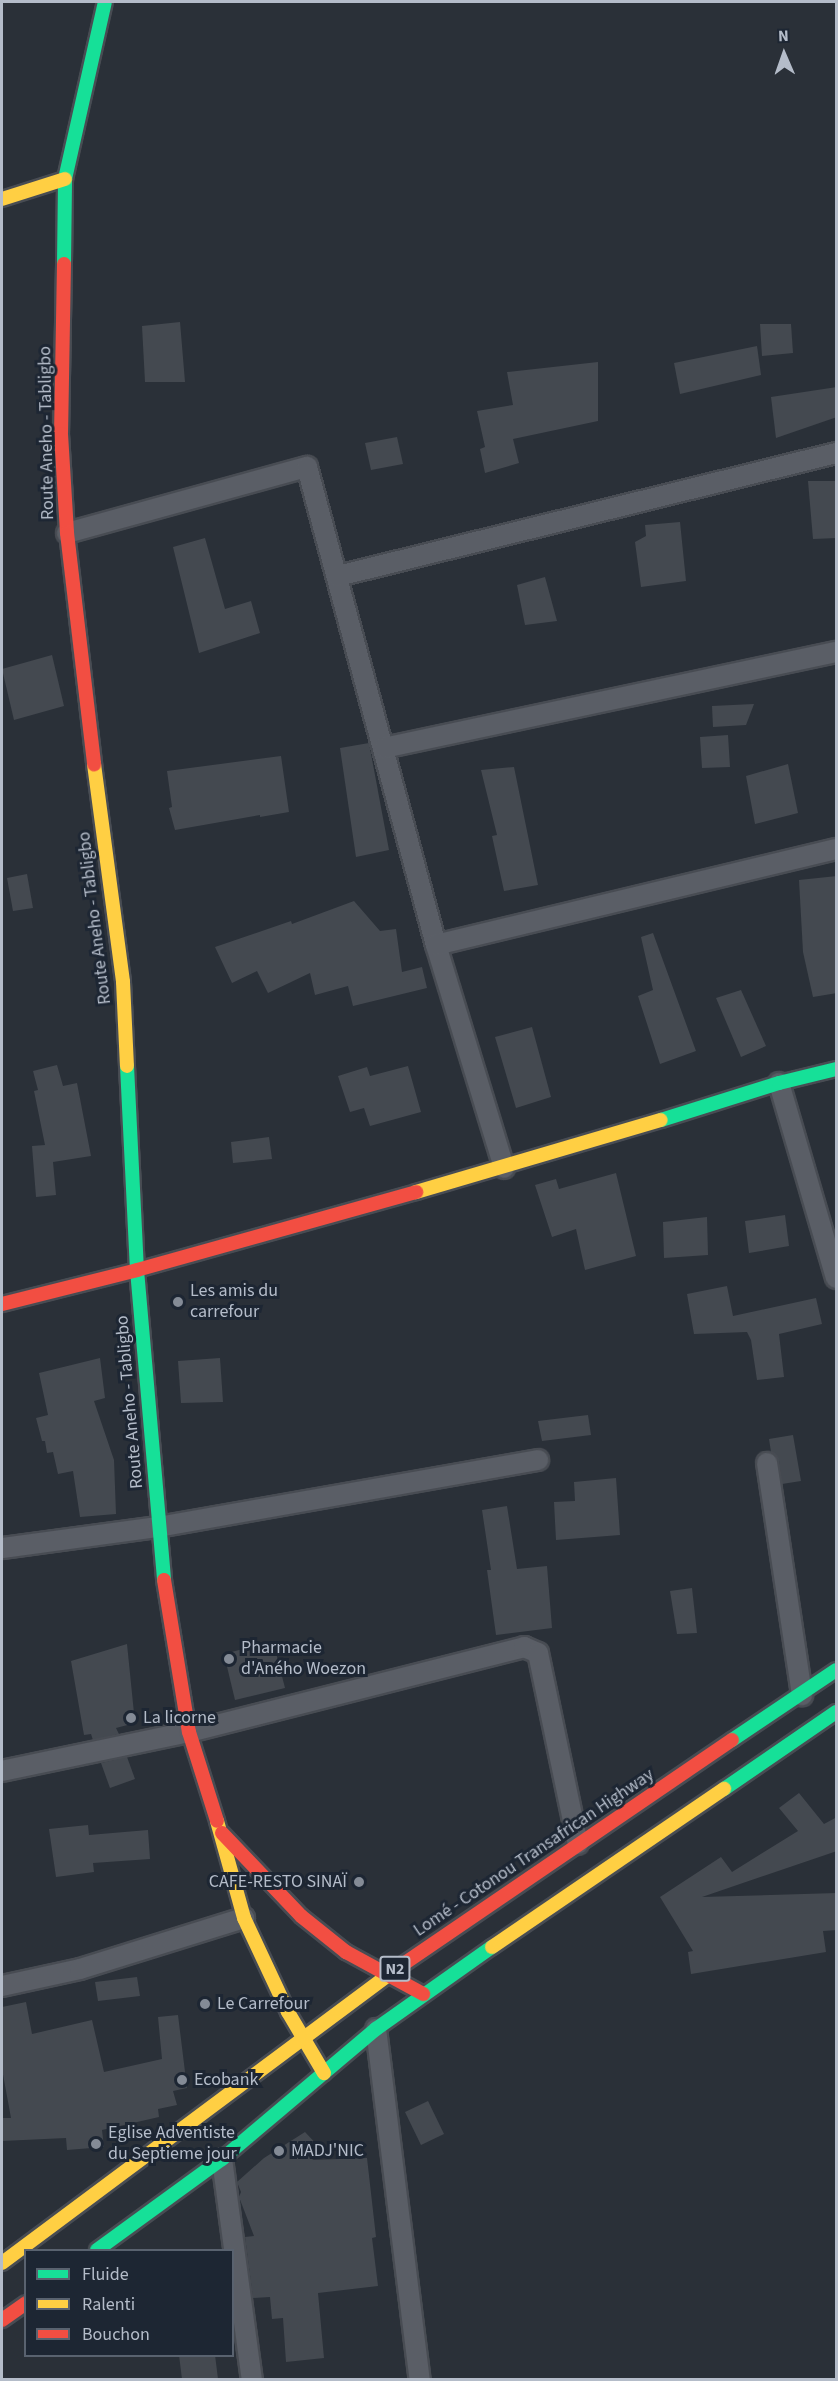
<!DOCTYPE html>
<html>
<head>
<meta charset="utf-8">
<style>
  body { margin:0 }
  #map { position:relative; width:838px; height:2381px; overflow:hidden; background:#2a3038; font-family:"Source Sans 3",sans-serif }
  div>[style] { position:absolute }
  .building>* { inset:0; background:#444950 }
  .roads { filter:drop-shadow(2px 0 #484c53) drop-shadow(-2px 0 #484c53) drop-shadow(0 2px #484c53) drop-shadow(0 -2px #484c53) }
  .street>* { height:20px; margin:-10px; padding:0 10px; transform-origin:10px; border-radius:10px; background:#5a5e66 }
  .fast>* { height:14px; margin:-7px; padding:0 7px; transform-origin:7px; border-radius:7px; background:#16e098 }
  .slow>* { height:14px; margin:-7px; padding:0 7px; transform-origin:7px; border-radius:7px; background:#ffcf43 }
  .jam>* { height:14px; margin:-7px; padding:0 7px; transform-origin:7px; border-radius:7px; background:#f24e42 }
  .dots>* { width:16px; height:16px; translate:-50% -50%; box-sizing:border-box; border:3px solid #1d2633; border-radius:50% }
  span { translate:-50% -50%; white-space:nowrap; text-align:center; line-height:1.15; -webkit-text-stroke:6px #1d2633; paint-order:stroke }
  .shield-label span { padding:2px 4px; background:#1d2633; border:2px solid; border-radius:4px; -webkit-text-stroke-width:0 }
  .shield-label { font-size:16px; color:#b4bcc9; font-weight:700 }
  .street-label { font-size:18px; color:#b4bcc9 }
  .poi-label { font-size:18px; color:#b4bcc9 }
  .left { translate:0 -50%; text-align:left }
  .right { translate:-100% -50%; text-align:right }
  .frame { position:absolute; inset:0; border:3px solid #b4bcc9; pointer-events:none }
  .legend { position:absolute; left:24px; top:2249px; width:210px; height:108px; box-sizing:border-box; background:#1d2633; border:2px solid #59626f; margin:0; padding:8px 10px; list-style:none; font-size:18px; color:#b4bcc9 }
  .legend li { display:flex; align-items:center; gap:12px; height:30px }
  .legend b { width:30px; border:2px solid #59626f }
  .north { position:absolute; left:754px; top:24px; width:60px; height:60px; -webkit-text-stroke:4px #1d2633; paint-order:stroke; rotate:358deg; font-size:16px; font-weight:700; line-height:24px; text-align:center; color:#b4bcc9 }
  .north::after { content:''; display:block; margin:auto; width:21px; height:27px; background:#b4bcc9; clip-path:polygon(50% 0,100% 100%,50% 72%,0 100%) }
</style>
</head>
<body>
<div id="map">
  <div class="building">
    <div style="clip-path:polygon(180px 322px,185px 382px,145px 382px,142px 326px)"></div>
    <div style="clip-path:polygon(760px 324px,791px 324px,793px 353px,762px 356px)"></div>
    <div style="clip-path:polygon(757px 346px,761px 375px,680px 394px,674px 363px)"></div>
    <div style="clip-path:polygon(598px 362px,598px 421px,513px 439px,519px 463px,485px 473px,480px 449px,485px 447px,477px 411px,513px 405px,507px 372px)"></div>
    <div style="clip-path:polygon(837px 387px,837px 417px,776px 438px,771px 397px)"></div>
    <div style="clip-path:polygon(397px 437px,403px 464px,371px 470px,365px 443px)"></div>
    <div style="clip-path:polygon(808px 481px,837px 481px,837px 538px,813px 539px)"></div>
    <div style="clip-path:polygon(680px 522px,686px 581px,641px 587px,635px 542px,646px 536px,645px 525px)"></div>
    <div style="clip-path:polygon(205px 538px,225px 609px,251px 601px,260px 633px,199px 653px,173px 547px)"></div>
    <div style="clip-path:polygon(545px 577px,557px 621px,525px 625px,517px 585px)"></div>
    <div style="clip-path:polygon(52px 655px,64px 706px,14px 720px,2px 669px)"></div>
    <div style="clip-path:polygon(754px 704px,746px 725px,713px 727px,712px 706px)"></div>
    <div style="clip-path:polygon(728px 735px,730px 767px,702px 768px,700px 737px)"></div>
    <div style="clip-path:polygon(369px 743px,389px 850px,356px 857px,340px 748px)"></div>
    <div style="clip-path:polygon(281px 756px,289px 812px,260px 817px,260px 815px,175px 830px,169px 808px,172px 807px,167px 771px)"></div>
    <div style="clip-path:polygon(788px 764px,798px 813px,755px 824px,746px 776px)"></div>
    <div style="clip-path:polygon(514px 767px,538px 885px,504px 891px,492px 836px,497px 835px,481px 770px)"></div>
    <div style="clip-path:polygon(27px 874px,33px 908px,13px 911px,7px 878px)"></div>
    <div style="clip-path:polygon(837px 876px,837px 993px,813px 997px,803px 952px,799px 880px)"></div>
    <div style="clip-path:polygon(354px 901px,380px 931px,396px 929px,402px 972px,422px 967px,427px 988px,353px 1006px,348px 986px,315px 995px,310px 973px,268px 993px,257px 971px,232px 983px,215px 947px,291px 921px,292px 924px)"></div>
    <div style="clip-path:polygon(653px 933px,696px 1051px,660px 1064px,638px 996px,653px 990px,641px 937px)"></div>
    <div style="clip-path:polygon(741px 990px,766px 1046px,741px 1057px,716px 998px)"></div>
    <div style="clip-path:polygon(532px 1027px,551px 1097px,516px 1108px,495px 1037px)"></div>
    <div style="clip-path:polygon(57px 1065px,63px 1086px,77px 1083px,91px 1156px,53px 1162px,56px 1195px,36px 1197px,32px 1146px,45px 1145px,34px 1091px,38px 1090px,33px 1071px)"></div>
    <div style="clip-path:polygon(408px 1066px,421px 1112px,370px 1126px,364px 1108px,350px 1112px,338px 1076px,367px 1067px,370px 1076px)"></div>
    <div style="clip-path:polygon(269px 1137px,272px 1159px,233px 1163px,231px 1142px)"></div>
    <div style="clip-path:polygon(616px 1173px,636px 1256px,585px 1270px,576px 1229px,552px 1237px,535px 1185px,556px 1179px,559px 1189px)"></div>
    <div style="clip-path:polygon(785px 1215px,789px 1246px,749px 1253px,745px 1221px)"></div>
    <div style="clip-path:polygon(707px 1217px,708px 1255px,664px 1258px,663px 1222px)"></div>
    <div style="clip-path:polygon(727px 1286px,733px 1316px,816px 1298px,822px 1324px,779px 1334px,784px 1377px,757px 1380px,751px 1340px,747px 1332px,694px 1334px,687px 1294px)"></div>
    <div style="clip-path:polygon(100px 1358px,105px 1398px,94px 1401px,114px 1460px,116px 1514px,80px 1517px,73px 1471px,58px 1474px,53px 1452px,47px 1453px,45px 1441px,42px 1441px,36px 1418px,48px 1415px,39px 1373px)"></div>
    <div style="clip-path:polygon(220px 1358px,223px 1402px,181px 1403px,178px 1361px)"></div>
    <div style="clip-path:polygon(588px 1415px,591px 1435px,542px 1441px,538px 1421px)"></div>
    <div style="clip-path:polygon(793px 1435px,801px 1481px,782px 1484px,779px 1461px,771px 1452px,769px 1439px)"></div>
    <div style="clip-path:polygon(616px 1478px,620px 1535px,556px 1540px,554px 1502px,575px 1501px,574px 1482px)"></div>
    <div style="clip-path:polygon(507px 1506px,517px 1569px,547px 1566px,552px 1628px,496px 1635px,487px 1570px,491px 1570px,482px 1510px)"></div>
    <div style="clip-path:polygon(692px 1588px,697px 1633px,677px 1634px,670px 1591px)"></div>
    <div style="clip-path:polygon(273px 1641px,285px 1688px,235px 1700px,224px 1654px)"></div>
    <div style="clip-path:polygon(127px 1644px,135px 1723px,116px 1728px,119px 1734px,93px 1740px,91px 1734px,84px 1735px,71px 1661px)"></div>
    <div style="clip-path:polygon(127px 1757px,135px 1779px,110px 1788px,101px 1763px)"></div>
    <div style="clip-path:polygon(799px 1793px,824px 1824px,837px 1817px,837px 1851px,702px 1897px,837px 1893px,837px 1930px,823px 1931px,826px 1952px,691px 1974px,688px 1952px,693px 1951px,660px 1897px,721px 1857px,732px 1872px,798px 1831px,779px 1808px)"></div>
    <div style="clip-path:polygon(88px 1825px,89px 1835px,148px 1830px,150px 1859px,93px 1863px,94px 1872px,56px 1877px,49px 1829px)"></div>
    <div style="clip-path:polygon(137px 1977px,140px 1996px,98px 2001px,95px 1982px)"></div>
    <div style="clip-path:polygon(26px 2002px,32px 2034px,92px 2020px,104px 2072px,162px 2059px,158px 2017px,178px 2015px,187px 2088px,173px 2091px,177px 2105px,158px 2109px,159px 2117px,102px 2130px,104px 2147px,67px 2150px,66px 2138px,2px 2141px,2px 2118px,11px 2118px,2px 2069px,2px 2007px)"></div>
    <div style="clip-path:polygon(428px 2101px,444px 2134px,421px 2145px,405px 2112px)"></div>
    <div style="clip-path:polygon(305px 2132px,324px 2152px,312px 2160px,367px 2158px,376px 2237px,372px 2238px,378px 2286px,318px 2293px,324px 2358px,286px 2362px,283px 2318px,272px 2319px,270px 2297px,253px 2298px,245px 2237px,254px 2236px,239px 2197px,241px 2192px,237px 2182px,264px 2158px)"></div>
    <div style="clip-path:polygon(179px 2355px,215px 2355px,218px 2379px,182px 2379px)"></div>
  </div>
  <div class="roads">
    <div class="street">
      <div style="left:67px;top:533px;width:249px;rotate:-15.4deg"></div>
      <div style="left:307px;top:467px;width:495px;rotate:74.9deg"></div>
      <div style="left:436px;top:945px;width:233px;rotate:73deg"></div>
      <div style="left:338px;top:576px;width:513px;rotate:-13.87deg"></div>
      <div style="left:384px;top:748px;width:462px;rotate:-12deg"></div>
      <div style="left:436px;top:945px;width:411px;rotate:-13.5deg"></div>
      <div style="left:779px;top:1083px;width:203px;rotate:73.7deg"></div>
      <div style="left:767px;top:1463px;width:235px;rotate:81.4deg"></div>
      <div style="left:2px;top:1548px;width:157px;rotate:-7.7deg"></div>
      <div style="left:158px;top:1527px;width:386px;rotate:-10deg"></div>
      <div style="left:2px;top:1771px;width:191px;rotate:-11.8deg"></div>
      <div style="left:189px;top:1732px;width:346px;rotate:-14.2deg"></div>
      <div style="left:524px;top:1647px;width:15px;rotate:23deg"></div>
      <div style="left:538px;top:1653px;width:195px;rotate:78.2deg"></div>
      <div style="left:2px;top:1986px;width:80px;rotate:-12.3deg"></div>
      <div style="left:80px;top:1969px;width:172px;rotate:-17.3deg"></div>
      <div style="left:376px;top:2029px;width:354px;rotate:82.9deg"></div>
      <div style="left:222px;top:2159px;width:223px;rotate:82.3deg"></div>
    </div>
    <div class="fast">
      <div style="left:64px;top:264px;width:85px;rotate:-89.3deg"></div>
      <div style="left:65px;top:179px;width:181px;rotate:-77.3deg"></div>
      <div style="left:127px;top:1066px;width:204px;rotate:87.2deg"></div>
      <div style="left:137px;top:1270px;width:311px;rotate:85deg"></div>
      <div style="left:661px;top:1120px;width:124px;rotate:-17.4deg"></div>
      <div style="left:779px;top:1083px;width:59px;rotate:-13.8deg"></div>
      <div style="left:732px;top:1740px;width:125px;rotate:-33.9deg"></div>
      <div style="left:724px;top:1789px;width:136px;rotate:-34.5deg"></div>
      <div style="left:97px;top:2250px;width:155px;rotate:-36.1deg"></div>
      <div style="left:222px;top:2159px;width:202px;rotate:-40.2deg"></div>
      <div style="left:376px;top:2029px;width:142px;rotate:-35.3deg"></div>
    </div>
    <div class="slow">
      <div style="left:2px;top:199px;width:66px;rotate:-17.6deg"></div>
      <div style="left:94px;top:764px;width:220px;rotate:82.4deg"></div>
      <div style="left:123px;top:982px;width:84px;rotate:87.3deg"></div>
      <div style="left:416px;top:1192px;width:255px;rotate:-16.4deg"></div>
      <div style="left:217px;top:1821px;width:101px;rotate:74.4deg"></div>
      <div style="left:244px;top:1918px;width:104px;rotate:64.9deg"></div>
      <div style="left:288px;top:2012px;width:71px;rotate:59.5deg"></div>
      <div style="left:492px;top:1947px;width:281px;rotate:-34.3deg"></div>
      <div style="left:2px;top:2263px;width:495px;rotate:-36.7deg"></div>
    </div>
    <div class="jam">
      <div style="left:64px;top:264px;width:170px;rotate:91deg"></div>
      <div style="left:61px;top:434px;width:99px;rotate:86.5deg"></div>
      <div style="left:67px;top:533px;width:233px;rotate:83.3deg"></div>
      <div style="left:2px;top:1304px;width:139px;rotate:-14.1deg"></div>
      <div style="left:137px;top:1270px;width:290px;rotate:-15.6deg"></div>
      <div style="left:164px;top:1580px;width:154px;rotate:80.7deg"></div>
      <div style="left:189px;top:1732px;width:93px;rotate:72.5deg"></div>
      <div style="left:222px;top:1833px;width:115px;rotate:46.4deg"></div>
      <div style="left:301px;top:1916px;width:58px;rotate:38.7deg"></div>
      <div style="left:346px;top:1952px;width:88px;rotate:28.6deg"></div>
      <div style="left:399px;top:1967px;width:403px;rotate:-34.3deg"></div>
      <div style="left:2px;top:2320px;width:29px;rotate:-35deg"></div>
    </div>
  </div>
  <div class="dots">
    <div style="left:178px;top:1302px;background:#848b96"></div>
    <div style="left:229px;top:1659px;background:#848b96"></div>
    <div style="left:131px;top:1718px;background:#848b96"></div>
    <div style="left:359px;top:1882px;background:#848b96"></div>
    <div style="left:205px;top:2004px;background:#848b96"></div>
    <div style="left:182px;top:2080px;background:#848b96"></div>
    <div style="left:96px;top:2144px;background:#848b96"></div>
    <div style="left:279px;top:2151px;background:#848b96"></div>
  </div>
  <div class="shield-label">
    <span style="left:395px;top:1969px">N2</span>
  </div>
  <div class="street-label">
    <span style="left:47px;top:433px;rotate:-91deg">Route Aneho - Tabligbo</span>
    <span style="left:95px;top:918px;rotate:-97deg">Route Aneho - Tabligbo</span>
    <span style="left:130px;top:1402px;rotate:-95deg">Route Aneho - Tabligbo</span>
    <span style="left:534px;top:1853px;rotate:-34deg">Lomé - Cotonou Transafrican Highway</span>
  </div>
  <div class="poi-label">
    <span class="left" style="left:190px;top:1302px">Les amis du<br>carrefour</span>
    <span class="left" style="left:241px;top:1659px">Pharmacie<br>d'Aného Woezon</span>
    <span class="left" style="left:143px;top:1718px">La licorne</span>
    <span class="right" style="left:347px;top:1882px">CAFE-RESTO SINAÏ</span>
    <span class="left" style="left:217px;top:2004px">Le Carrefour</span>
    <span class="left" style="left:194px;top:2080px">Ecobank</span>
    <span class="left" style="left:108px;top:2144px">Eglise Adventiste<br>du Septieme jour</span>
    <span class="left" style="left:291px;top:2151px">MADJ'NIC</span>
  </div>
  <div class="frame"></div>
  <ul class="legend">
  <li><b style="height:8px;background:#16e098"></b>Fluide</li>
  <li><b style="height:8px;background:#ffcf43"></b>Ralenti</li>
  <li><b style="height:8px;background:#f24e42"></b>Bouchon</li>
  </ul>
  <div class="north">N</div>
</div>
</body>
</html>
